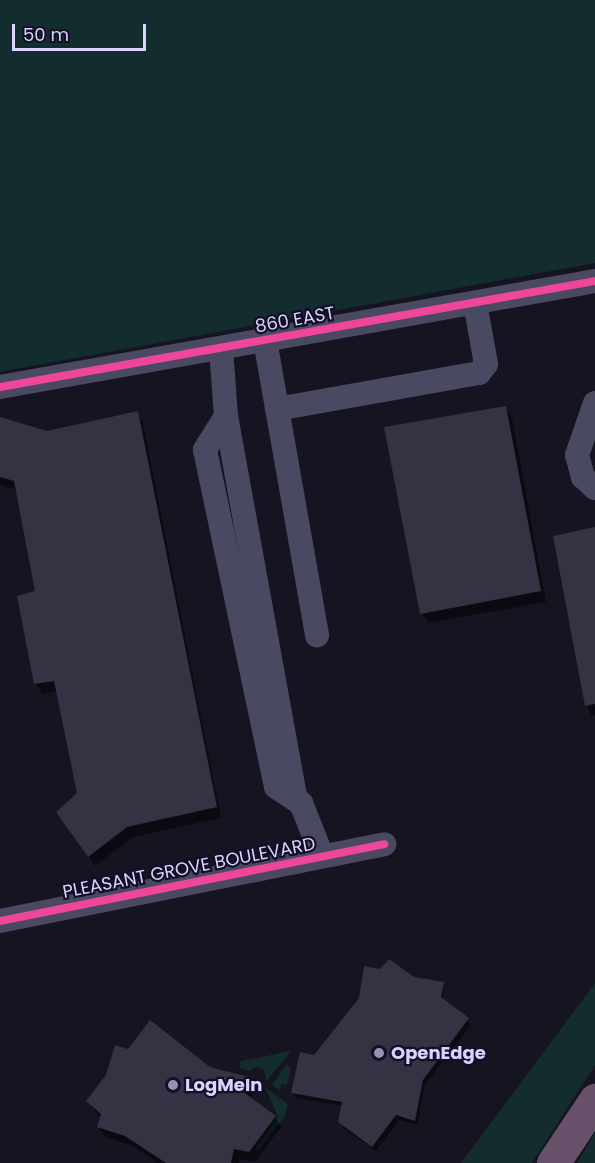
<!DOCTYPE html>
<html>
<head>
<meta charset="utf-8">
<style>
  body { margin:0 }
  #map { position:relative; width:595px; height:1163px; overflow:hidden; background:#161421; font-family:Poppins,sans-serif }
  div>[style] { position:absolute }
  .green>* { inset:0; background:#132c2d }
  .shadow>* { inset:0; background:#0007 }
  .building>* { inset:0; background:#343243 }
  .minor>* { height:24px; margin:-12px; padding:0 12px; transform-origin:12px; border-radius:12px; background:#4a4962 }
  .highway>* { height:33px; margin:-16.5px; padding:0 16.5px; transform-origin:16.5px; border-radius:16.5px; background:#67516a }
  .cycleway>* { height:8px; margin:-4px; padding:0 4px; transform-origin:4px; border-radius:4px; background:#ed469a }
  .dots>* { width:16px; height:16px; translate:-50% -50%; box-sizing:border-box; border:3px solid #130f26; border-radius:50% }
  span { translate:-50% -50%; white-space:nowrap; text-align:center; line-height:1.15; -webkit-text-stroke:4.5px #130f26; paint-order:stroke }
  .street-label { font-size:18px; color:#d9d4ff }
  .poi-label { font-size:18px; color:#d9d4ff; font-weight:700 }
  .left { translate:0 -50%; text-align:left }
  .scale { position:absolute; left:12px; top:24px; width:134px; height:27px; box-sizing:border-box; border:3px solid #d9d4ff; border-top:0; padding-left:8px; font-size:18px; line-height:21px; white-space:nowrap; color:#d9d4ff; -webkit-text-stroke:4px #130f26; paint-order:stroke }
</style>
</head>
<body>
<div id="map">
  <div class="green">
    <div style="clip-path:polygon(0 0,595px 0,595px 263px,0 372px)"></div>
    <div style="clip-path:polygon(595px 983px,595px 1065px,532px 1163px,461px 1163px)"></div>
    <div style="clip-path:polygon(291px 1051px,267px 1081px,263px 1069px,256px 1066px,250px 1071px,239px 1068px,241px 1061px)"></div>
    <div style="clip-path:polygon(287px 1064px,291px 1069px,287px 1085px,281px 1084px,280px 1091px,272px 1085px)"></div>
    <div style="clip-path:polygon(265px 1087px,288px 1104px,285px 1116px,258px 1151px,255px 1149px,278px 1117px)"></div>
    <div style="clip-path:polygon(595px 1133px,595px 1163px,577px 1163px)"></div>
  </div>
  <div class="shadow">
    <div style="clip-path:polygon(506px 408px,512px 418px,546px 602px,428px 623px,422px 613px)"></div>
    <div style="clip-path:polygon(137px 412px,143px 423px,221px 818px,133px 837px,95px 866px,64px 823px,78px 794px,58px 691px,42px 694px,36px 683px,37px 592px,17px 490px,0 485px,0 424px,47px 432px)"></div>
    <div style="clip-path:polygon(595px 529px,595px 715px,592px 716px,586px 705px)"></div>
    <div style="clip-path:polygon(413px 978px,443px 984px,443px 1001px,471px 1025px,425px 1085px,417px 1125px,399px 1120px,376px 1151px,343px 1128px,340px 1122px,343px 1106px,296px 1098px,293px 1093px,315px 1056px)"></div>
    <div style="clip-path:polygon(209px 1068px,248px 1078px,254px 1088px,251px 1099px,275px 1117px,281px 1127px,255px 1162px,240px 1159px,239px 1163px,158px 1163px,133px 1146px,105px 1137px,99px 1127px,101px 1118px,87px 1101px)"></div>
  </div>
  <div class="building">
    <div style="clip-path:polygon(506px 406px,541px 591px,420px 614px,384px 427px)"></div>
    <div style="clip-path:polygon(138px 411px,217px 807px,127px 827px,88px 857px,56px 812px,77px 793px,54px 681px,34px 684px,17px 596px,35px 591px,14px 481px,0 477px,0 417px,47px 431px)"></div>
    <div style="clip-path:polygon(595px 527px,595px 704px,585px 706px,553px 536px)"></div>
    <div style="clip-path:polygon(389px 959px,414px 977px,444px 982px,441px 997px,469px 1018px,423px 1080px,415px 1121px,396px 1115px,372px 1147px,338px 1122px,342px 1102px,291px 1093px,300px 1052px,314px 1055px,359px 998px,364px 966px,380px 969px)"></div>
    <div style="clip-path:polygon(150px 1020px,210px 1067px,249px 1077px,245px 1093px,276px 1116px,249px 1152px,234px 1149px,231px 1163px,166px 1163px,125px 1136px,97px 1127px,101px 1114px,86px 1101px,106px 1075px,115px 1045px,128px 1049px)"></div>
  </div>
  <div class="minor">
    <div style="left:265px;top:340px;width:300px;rotate:80deg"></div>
    <div style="left:221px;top:348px;width:68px;rotate:85.8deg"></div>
    <div style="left:226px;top:416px;width:40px;rotate:122deg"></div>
    <div style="left:205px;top:450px;width:344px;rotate:78.1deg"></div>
    <div style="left:276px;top:787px;width:30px;rotate:33deg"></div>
    <div style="left:301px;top:803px;width:57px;rotate:68.4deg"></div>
    <div style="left:0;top:387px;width:604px;rotate:-10.1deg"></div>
    <div style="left:595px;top:403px;width:55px;rotate:109.1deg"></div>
    <div style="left:577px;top:455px;width:23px;rotate:75deg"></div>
    <div style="left:583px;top:477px;width:16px;rotate:43deg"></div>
    <div style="left:277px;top:409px;width:205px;rotate:-10.1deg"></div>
    <div style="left:479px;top:373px;width:11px;rotate:-52deg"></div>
    <div style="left:486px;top:364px;width:62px;rotate:-100.2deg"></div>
    <div style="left:226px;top:416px;width:390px;rotate:79.7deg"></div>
    <div style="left:0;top:921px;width:392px;rotate:-11.3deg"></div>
  </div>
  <div class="highway">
    <div style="left:553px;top:1163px;width:76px;rotate:-56.3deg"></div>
  </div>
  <div class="cycleway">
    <div style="left:0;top:387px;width:604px;rotate:-10.1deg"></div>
    <div style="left:0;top:921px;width:392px;rotate:-11.3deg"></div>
  </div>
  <div class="dots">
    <div style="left:379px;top:1053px;background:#9591b1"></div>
    <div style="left:173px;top:1085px;background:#9591b1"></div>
  </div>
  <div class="street-label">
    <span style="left:295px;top:320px;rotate:-10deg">860 EAST</span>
    <span style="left:189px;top:868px;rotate:-11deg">PLEASANT GROVE BOULEVARD</span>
  </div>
  <div class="poi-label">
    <span class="left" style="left:391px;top:1053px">OpenEdge</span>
    <span class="left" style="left:185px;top:1085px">LogMeIn</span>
  </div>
  <div class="scale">50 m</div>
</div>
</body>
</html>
